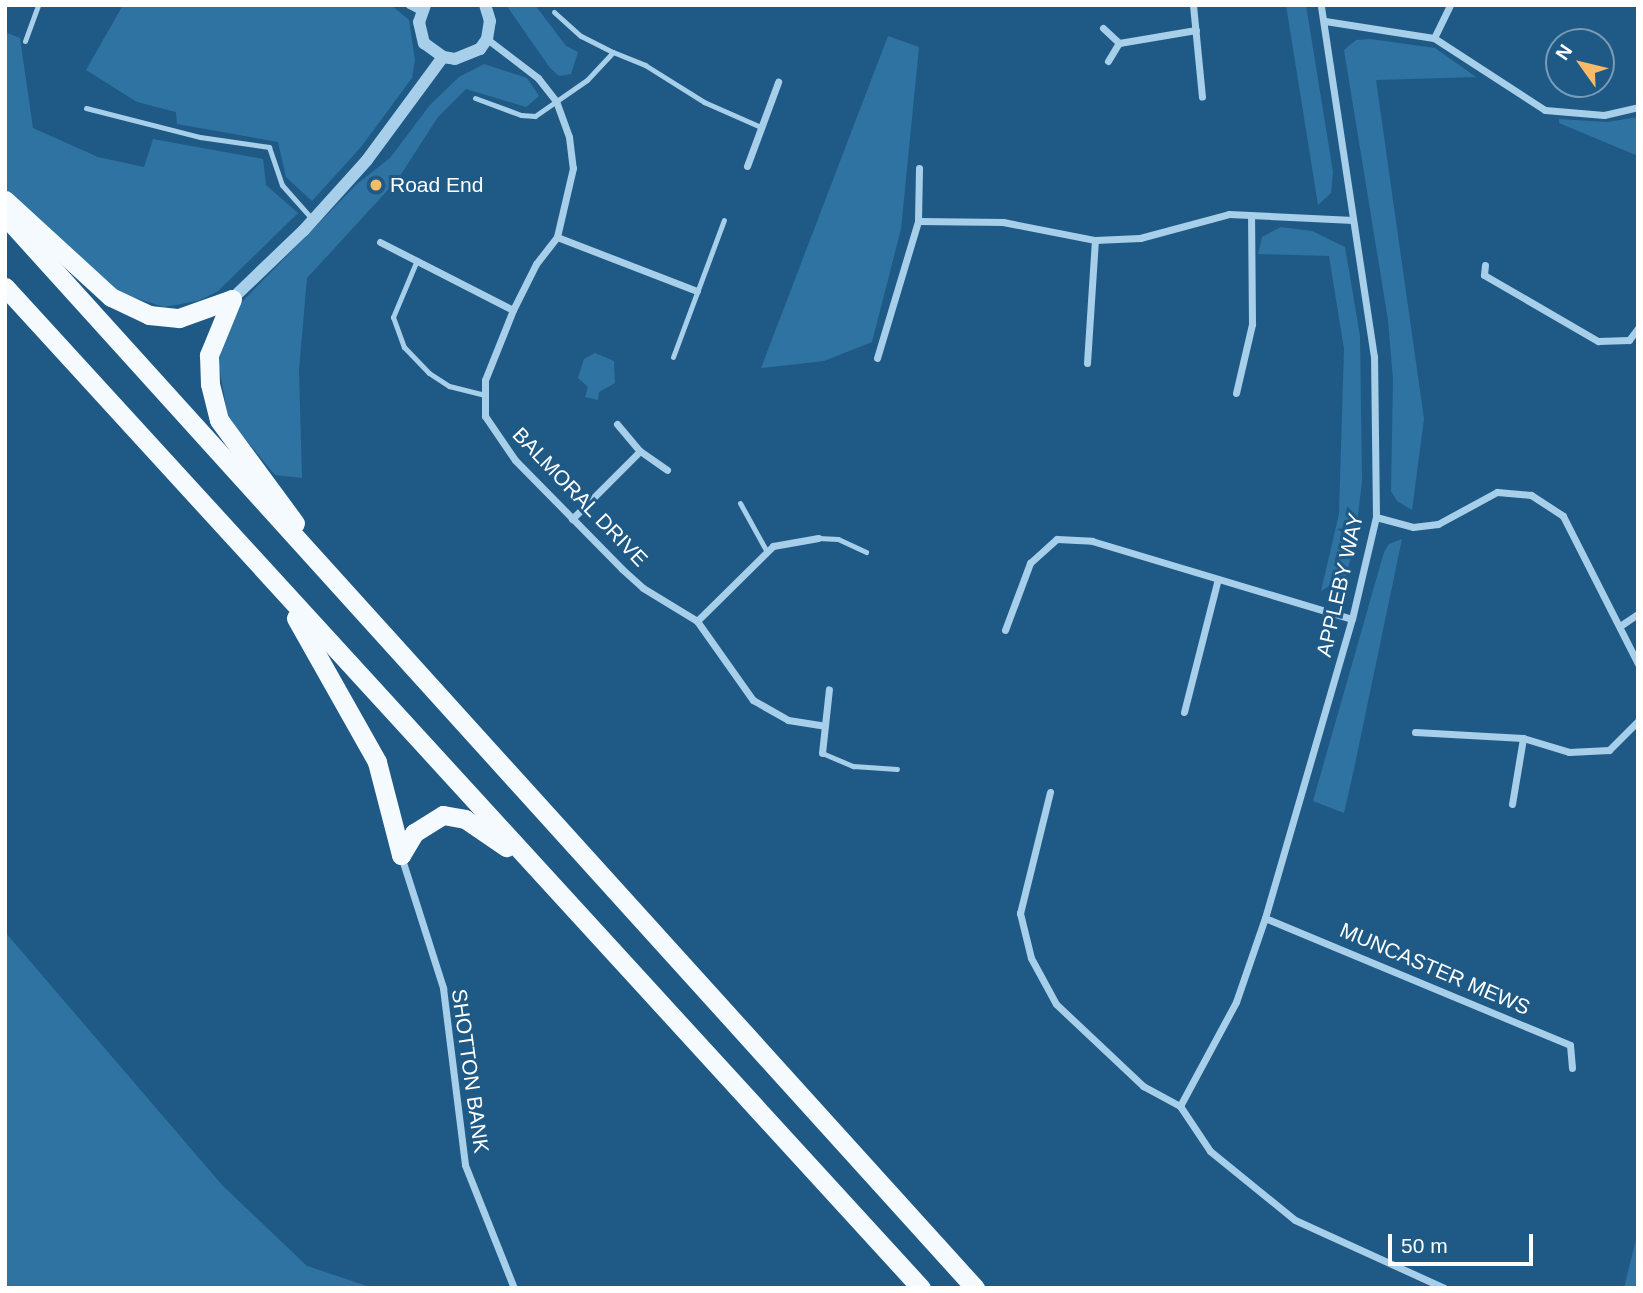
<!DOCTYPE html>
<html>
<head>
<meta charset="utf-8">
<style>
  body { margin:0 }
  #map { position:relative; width:1643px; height:1293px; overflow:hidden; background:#1f5a86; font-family:Helvetica,sans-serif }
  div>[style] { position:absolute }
  .green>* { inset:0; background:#2f73a2 }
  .service>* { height:5px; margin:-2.5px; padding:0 2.5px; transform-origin:2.5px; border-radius:2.5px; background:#a7cfea }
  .minor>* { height:7px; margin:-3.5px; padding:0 3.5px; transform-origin:3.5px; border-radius:3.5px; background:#a7cfea }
  .tertiary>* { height:12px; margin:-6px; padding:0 6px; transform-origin:6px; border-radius:6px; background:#a7cfea }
  .trunk>* { height:19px; margin:-9.5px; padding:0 9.5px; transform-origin:9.5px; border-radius:9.5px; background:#f5fafe }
  .dots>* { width:19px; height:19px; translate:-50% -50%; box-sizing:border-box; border:4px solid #1f5a86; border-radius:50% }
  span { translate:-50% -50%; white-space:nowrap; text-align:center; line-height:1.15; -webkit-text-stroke:6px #1f5a86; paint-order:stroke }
  .poi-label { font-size:21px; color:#fff }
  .left { translate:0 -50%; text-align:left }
  .street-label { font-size:21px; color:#fff }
  .frame { position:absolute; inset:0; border:7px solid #fff; pointer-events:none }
  .north { position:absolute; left:1545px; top:28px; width:70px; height:70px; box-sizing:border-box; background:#1f5a86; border:2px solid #799cb6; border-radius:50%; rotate:304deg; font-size:19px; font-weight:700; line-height:28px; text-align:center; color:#fff }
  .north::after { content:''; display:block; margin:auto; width:24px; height:32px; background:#f8ba67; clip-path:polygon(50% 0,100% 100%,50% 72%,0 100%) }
  .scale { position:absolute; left:1388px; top:1234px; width:145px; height:32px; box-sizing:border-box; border:4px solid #fff; border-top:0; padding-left:9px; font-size:21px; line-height:24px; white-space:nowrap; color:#fff; -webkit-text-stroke:5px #1f5a86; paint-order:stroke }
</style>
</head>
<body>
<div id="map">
  <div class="green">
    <div style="clip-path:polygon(123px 5px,391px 5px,409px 20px,415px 60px,412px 78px,361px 147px,312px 201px,286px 177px,278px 142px,177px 124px,176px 112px,137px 102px,86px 70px)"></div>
    <div style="clip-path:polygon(506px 5px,535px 5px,566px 46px,578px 52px,571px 74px,559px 76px,550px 68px)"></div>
    <div style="clip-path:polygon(1286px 5px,1306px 5px,1333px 172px,1331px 193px,1318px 205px)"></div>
    <div style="clip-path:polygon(5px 32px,20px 38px,33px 128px,98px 157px,144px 167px,153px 139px,263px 159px,266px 185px,298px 213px,218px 291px,198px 301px,164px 307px,110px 290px,5px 189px)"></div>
    <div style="clip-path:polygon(888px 36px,919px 47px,901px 229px,872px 342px,824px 361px,761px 368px)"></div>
    <div style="clip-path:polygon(1370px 39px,1435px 48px,1476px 77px,1376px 80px,1424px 419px,1412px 510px,1397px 501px,1391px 491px,1393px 379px,1388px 320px,1344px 50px,1356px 40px)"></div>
    <div style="clip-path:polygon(484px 64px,527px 78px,539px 96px,526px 107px,466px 89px,438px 117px,398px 179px,307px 278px,299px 370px,302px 478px,275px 475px,228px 418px,219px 366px,223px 331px,238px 306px,358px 183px,390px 158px,430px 105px,459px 77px)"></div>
    <div style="clip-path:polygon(1638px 117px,1638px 156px,1559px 123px,1559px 119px,1607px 122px)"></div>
    <div style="clip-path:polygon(1281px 227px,1312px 231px,1345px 247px,1360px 336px,1362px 481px,1355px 541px,1346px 576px,1321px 591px,1339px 514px,1344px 349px,1329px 256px,1258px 254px,1262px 237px)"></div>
    <div style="clip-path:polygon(595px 353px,614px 361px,615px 383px,599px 392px,598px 400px,585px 397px,588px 387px,578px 378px,584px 359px)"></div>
    <div style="clip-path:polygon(1402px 539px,1354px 769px,1344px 813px,1313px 801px,1384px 552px,1389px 544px)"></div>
    <div style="clip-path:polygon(5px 932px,222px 1185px,307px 1266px,373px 1288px,5px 1288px)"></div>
    <div style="clip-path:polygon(1638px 1231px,1638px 1288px,1624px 1288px)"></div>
  </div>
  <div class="service">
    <div style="left:554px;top:12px;width:36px;rotate:42deg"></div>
    <div style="left:581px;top:36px;width:36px;rotate:27deg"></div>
    <div style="left:25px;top:41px;width:38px;rotate:-70deg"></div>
    <div style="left:475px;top:98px;width:49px;rotate:20.3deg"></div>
    <div style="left:521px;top:115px;width:14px;rotate:4deg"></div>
    <div style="left:535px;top:116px;width:63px;rotate:-34.7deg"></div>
    <div style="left:587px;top:80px;width:38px;rotate:-47deg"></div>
    <div style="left:613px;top:52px;width:35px;rotate:22deg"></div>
    <div style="left:645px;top:65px;width:70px;rotate:32.1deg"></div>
    <div style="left:704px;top:102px;width:62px;rotate:23.7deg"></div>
    <div style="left:86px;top:108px;width:118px;rotate:14.3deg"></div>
    <div style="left:200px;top:137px;width:70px;rotate:8.2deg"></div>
    <div style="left:269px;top:147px;width:40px;rotate:71.1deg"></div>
    <div style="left:282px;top:185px;width:47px;rotate:48.5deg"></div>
    <div style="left:417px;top:260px;width:62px;rotate:112.8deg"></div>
    <div style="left:393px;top:317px;width:32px;rotate:70deg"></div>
    <div style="left:404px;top:347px;width:36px;rotate:46deg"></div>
    <div style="left:429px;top:373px;width:24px;rotate:33deg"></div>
    <div style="left:449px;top:386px;width:34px;rotate:14deg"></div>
    <div style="left:673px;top:357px;width:146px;rotate:-69.6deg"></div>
    <div style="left:740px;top:503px;width:56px;rotate:61.1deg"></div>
    <div style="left:818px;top:538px;width:20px;rotate:3deg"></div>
    <div style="left:838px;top:539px;width:31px;rotate:25deg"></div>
    <div style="left:822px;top:753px;width:34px;rotate:23deg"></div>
    <div style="left:853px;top:766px;width:44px;rotate:3.9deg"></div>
  </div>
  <div class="minor">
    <div style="left:409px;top:5px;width:13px;rotate:27deg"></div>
    <div style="left:1193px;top:5px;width:92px;rotate:84.4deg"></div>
    <div style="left:1325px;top:21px;width:110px;rotate:8.9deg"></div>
    <div style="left:1434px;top:38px;width:132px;rotate:33deg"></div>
    <div style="left:1545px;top:110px;width:59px;rotate:4.8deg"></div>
    <div style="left:1604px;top:115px;width:35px;rotate:-13deg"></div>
    <div style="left:1103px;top:28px;width:22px;rotate:43deg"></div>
    <div style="left:1434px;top:38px;width:37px;rotate:-64deg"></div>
    <div style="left:487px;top:39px;width:64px;rotate:37.4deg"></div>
    <div style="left:538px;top:78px;width:29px;rotate:52deg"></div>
    <div style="left:556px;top:101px;width:38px;rotate:70deg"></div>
    <div style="left:569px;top:137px;width:31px;rotate:83deg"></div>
    <div style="left:573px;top:168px;width:71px;rotate:103.1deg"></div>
    <div style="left:557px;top:237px;width:34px;rotate:128deg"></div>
    <div style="left:536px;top:264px;width:51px;rotate:116.6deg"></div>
    <div style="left:513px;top:310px;width:75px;rotate:111.8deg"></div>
    <div style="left:485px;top:380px;width:36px;rotate:90deg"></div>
    <div style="left:485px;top:416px;width:53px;rotate:55.7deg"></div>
    <div style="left:515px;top:460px;width:153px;rotate:45.5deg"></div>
    <div style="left:622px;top:569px;width:28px;rotate:42deg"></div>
    <div style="left:643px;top:588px;width:63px;rotate:31.4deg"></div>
    <div style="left:697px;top:621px;width:97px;rotate:54.7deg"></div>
    <div style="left:753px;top:700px;width:40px;rotate:29.7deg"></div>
    <div style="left:788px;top:720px;width:37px;rotate:9deg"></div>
    <div style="left:1108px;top:61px;width:21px;rotate:-59deg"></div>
    <div style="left:1119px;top:43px;width:78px;rotate:-9.6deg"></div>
    <div style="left:747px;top:166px;width:90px;rotate:-69.7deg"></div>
    <div style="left:918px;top:221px;width:53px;rotate:-88.9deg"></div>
    <div style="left:557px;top:237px;width:150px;rotate:21.1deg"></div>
    <div style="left:380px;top:242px;width:149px;rotate:27.1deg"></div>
    <div style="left:1485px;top:265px;width:10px;rotate:96deg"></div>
    <div style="left:1484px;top:275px;width:132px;rotate:30.1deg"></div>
    <div style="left:1598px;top:341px;width:31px;rotate:-2deg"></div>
    <div style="left:1629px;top:340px;width:15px;rotate:-53deg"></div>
    <div style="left:877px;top:358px;width:143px;rotate:-73.3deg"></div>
    <div style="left:918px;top:221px;width:85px;rotate:0.7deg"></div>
    <div style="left:1003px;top:222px;width:94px;rotate:11.1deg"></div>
    <div style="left:1095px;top:240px;width:45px;rotate:-2.5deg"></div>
    <div style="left:1140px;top:238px;width:92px;rotate:-15.1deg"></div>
    <div style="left:1229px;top:214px;width:124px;rotate:2.8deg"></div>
    <div style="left:1087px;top:363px;width:123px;rotate:-86.3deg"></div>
    <div style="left:1236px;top:393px;width:71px;rotate:-76.9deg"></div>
    <div style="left:1252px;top:324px;width:107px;rotate:-90.5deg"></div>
    <div style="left:617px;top:424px;width:35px;rotate:50deg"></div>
    <div style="left:640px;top:451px;width:33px;rotate:35deg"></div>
    <div style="left:1376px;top:517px;width:38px;rotate:15deg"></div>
    <div style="left:1413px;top:527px;width:25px;rotate:-7deg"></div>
    <div style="left:1438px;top:524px;width:67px;rotate:-28.5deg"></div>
    <div style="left:1497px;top:492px;width:34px;rotate:5deg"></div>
    <div style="left:1531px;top:495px;width:38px;rotate:33deg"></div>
    <div style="left:1563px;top:516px;width:166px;rotate:63.1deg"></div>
    <div style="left:572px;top:519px;width:96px;rotate:-45deg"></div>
    <div style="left:697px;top:621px;width:107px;rotate:-44.6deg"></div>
    <div style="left:773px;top:546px;width:46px;rotate:-10.1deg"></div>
    <div style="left:1620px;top:626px;width:22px;rotate:-34deg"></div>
    <div style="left:1005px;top:630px;width:72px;rotate:-69.5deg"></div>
    <div style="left:1030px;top:563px;width:36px;rotate:-42deg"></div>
    <div style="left:1057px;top:539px;width:35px;rotate:3deg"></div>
    <div style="left:1092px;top:541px;width:271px;rotate:16.7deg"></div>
    <div style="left:1184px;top:712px;width:137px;rotate:-75.7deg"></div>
    <div style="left:1415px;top:732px;width:108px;rotate:3.2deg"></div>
    <div style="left:1523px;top:738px;width:48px;rotate:16.9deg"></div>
    <div style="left:1569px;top:752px;width:40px;rotate:-2.9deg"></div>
    <div style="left:1609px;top:750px;width:41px;rotate:-45deg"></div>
    <div style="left:822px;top:753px;width:64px;rotate:-83.8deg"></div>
    <div style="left:1050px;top:792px;width:125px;rotate:103.9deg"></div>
    <div style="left:1020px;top:913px;width:46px;rotate:76.3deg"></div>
    <div style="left:1031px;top:958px;width:52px;rotate:61.5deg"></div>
    <div style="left:1056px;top:1004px;width:120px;rotate:43.3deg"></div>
    <div style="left:1143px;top:1086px;width:42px;rotate:28.4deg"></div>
    <div style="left:1180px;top:1106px;width:54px;rotate:56.3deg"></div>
    <div style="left:1210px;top:1151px;width:109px;rotate:39.1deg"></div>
    <div style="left:1295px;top:1220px;width:164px;rotate:24.5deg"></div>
    <div style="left:1512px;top:804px;width:67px;rotate:-80.5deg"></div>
    <div style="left:401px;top:856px;width:139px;rotate:72.3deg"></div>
    <div style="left:443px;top:988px;width:178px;rotate:82.9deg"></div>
    <div style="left:465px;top:1165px;width:132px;rotate:68.3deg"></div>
    <div style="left:1265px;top:918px;width:330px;rotate:22.6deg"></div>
    <div style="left:1570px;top:1045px;width:23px;rotate:85deg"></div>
    <div style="left:1180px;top:1106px;width:118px;rotate:-61.7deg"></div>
    <div style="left:1236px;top:1002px;width:89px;rotate:-71deg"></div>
    <div style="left:1265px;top:918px;width:311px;rotate:-73.8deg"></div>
    <div style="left:1352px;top:619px;width:105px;rotate:-76.8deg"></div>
    <div style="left:1376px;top:517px;width:160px;rotate:-90.7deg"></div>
    <div style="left:1374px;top:357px;width:356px;rotate:-98.6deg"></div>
  </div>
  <div class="tertiary">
    <div style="left:425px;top:5px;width:18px;rotate:109deg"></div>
    <div style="left:419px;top:22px;width:22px;rotate:77deg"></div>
    <div style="left:424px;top:43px;width:24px;rotate:36deg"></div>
    <div style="left:443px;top:57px;width:12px;rotate:9deg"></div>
    <div style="left:455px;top:59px;width:27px;rotate:-22deg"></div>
    <div style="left:480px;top:49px;width:12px;rotate:-55deg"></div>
    <div style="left:487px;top:39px;width:18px;rotate:-81deg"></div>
    <div style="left:490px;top:21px;width:17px;rotate:-107deg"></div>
    <div style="left:232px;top:299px;width:100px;rotate:-43.8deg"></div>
    <div style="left:304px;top:230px;width:94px;rotate:-48deg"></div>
    <div style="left:367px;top:160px;width:128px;rotate:-53.6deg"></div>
  </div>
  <div class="trunk">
    <div style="left:5px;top:200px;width:144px;rotate:42.5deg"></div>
    <div style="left:111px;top:297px;width:42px;rotate:25.3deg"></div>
    <div style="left:149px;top:315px;width:30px;rotate:6deg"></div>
    <div style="left:179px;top:318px;width:56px;rotate:-19.7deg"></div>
    <div style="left:5px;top:216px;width:1446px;rotate:47.86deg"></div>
    <div style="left:5px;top:287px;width:1357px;rotate:47.54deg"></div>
    <div style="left:232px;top:299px;width:61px;rotate:112.3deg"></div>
    <div style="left:209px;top:355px;width:29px;rotate:88deg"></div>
    <div style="left:210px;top:384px;width:37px;rotate:76deg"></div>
    <div style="left:219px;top:420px;width:128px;rotate:53.6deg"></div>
    <div style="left:296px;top:618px;width:165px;rotate:60.6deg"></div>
    <div style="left:377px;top:762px;width:96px;rotate:75.5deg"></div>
    <div style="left:401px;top:855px;width:26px;rotate:-59deg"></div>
    <div style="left:414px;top:833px;width:34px;rotate:-32deg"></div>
    <div style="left:443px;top:815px;width:22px;rotate:10deg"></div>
    <div style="left:465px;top:819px;width:50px;rotate:34.3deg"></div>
  </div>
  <div class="dots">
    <div style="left:376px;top:185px;background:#f8ba67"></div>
  </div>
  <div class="poi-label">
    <span class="left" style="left:390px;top:185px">Road End</span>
  </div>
  <div class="street-label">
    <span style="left:580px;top:497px;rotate:46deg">BALMORAL DRIVE</span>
    <span style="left:1340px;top:585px;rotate:-77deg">APPLEBY WAY</span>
    <span style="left:1435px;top:969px;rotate:23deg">MUNCASTER MEWS</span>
    <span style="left:470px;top:1071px;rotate:82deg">SHOTTON BANK</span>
  </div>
  <div class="frame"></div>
  <div class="north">N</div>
  <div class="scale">50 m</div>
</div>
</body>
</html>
